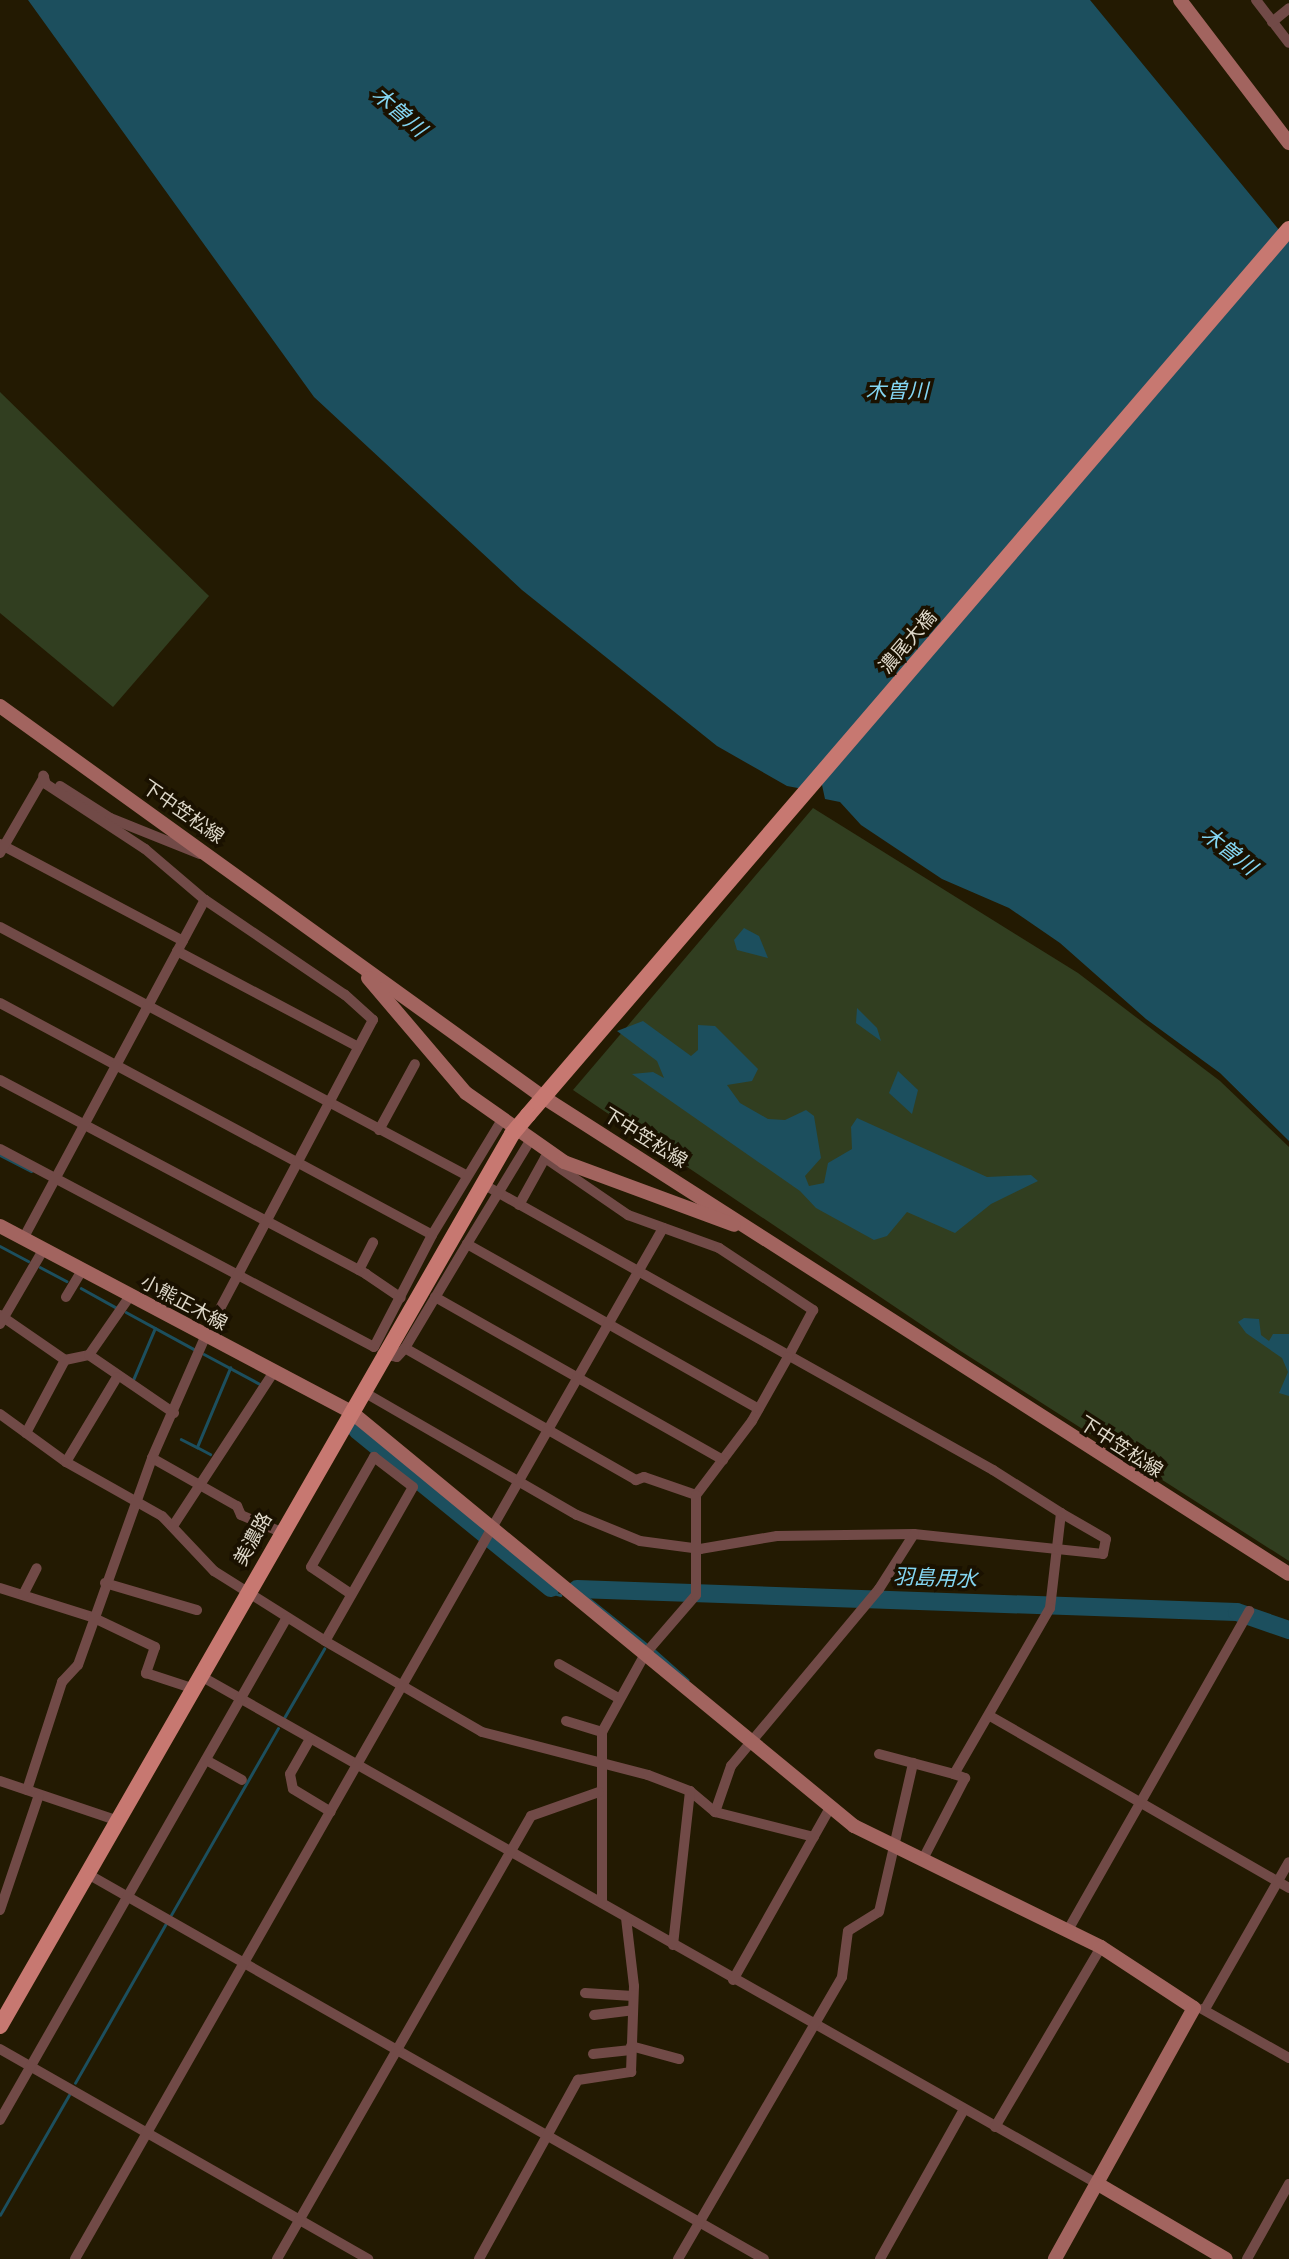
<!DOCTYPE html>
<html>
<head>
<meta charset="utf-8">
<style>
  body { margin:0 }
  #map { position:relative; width:1289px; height:2259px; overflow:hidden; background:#231a02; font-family:Merriweather,"Noto Sans JP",serif }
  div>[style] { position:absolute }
  .green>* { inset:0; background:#313e20 }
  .water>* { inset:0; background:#1c4f5e }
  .stream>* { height:2.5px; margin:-1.25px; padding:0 1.25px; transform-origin:1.25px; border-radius:1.25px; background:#1c4f5e }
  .river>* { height:18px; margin:-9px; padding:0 9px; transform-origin:9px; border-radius:9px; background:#1c4f5e }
  .street>* { height:10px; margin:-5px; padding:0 5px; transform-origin:5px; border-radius:5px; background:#714a47 }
  .secondary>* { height:14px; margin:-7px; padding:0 7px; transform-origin:7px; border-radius:7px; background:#a2645f }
  .primary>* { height:16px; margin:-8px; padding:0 8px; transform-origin:8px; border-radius:8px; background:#c77871 }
  .primary-bridge>* { height:16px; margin:-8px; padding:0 8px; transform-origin:8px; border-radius:8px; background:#c77871 }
  span { translate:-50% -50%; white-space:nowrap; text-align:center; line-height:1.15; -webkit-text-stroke:7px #1a1100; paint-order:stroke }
  .street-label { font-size:19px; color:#ded8c9 }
  .water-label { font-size:21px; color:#84d6f2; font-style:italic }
</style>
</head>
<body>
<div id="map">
  <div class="green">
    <div style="clip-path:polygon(0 392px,209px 596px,113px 707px,0 613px)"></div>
    <div style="clip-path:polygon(813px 808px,1078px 973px,1220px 1081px,1289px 1147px,1289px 1561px,959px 1350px,573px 1090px)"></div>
  </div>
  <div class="water">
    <div style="clip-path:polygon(28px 0,1090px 0,1289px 242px,1289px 1141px,1220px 1073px,1146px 1019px,1060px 943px,1009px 908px,942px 879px,861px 825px,840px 802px,825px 799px,822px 785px,810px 775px,803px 789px,787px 786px,717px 746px,522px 590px,314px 397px)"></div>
    <div style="clip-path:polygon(744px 928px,759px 936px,768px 958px,737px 950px,734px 940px)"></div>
    <div style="clip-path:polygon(857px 1008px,877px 1028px,881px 1041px,856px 1023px)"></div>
    <div style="clip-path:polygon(643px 1021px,691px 1056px,698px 1050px,698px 1025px,715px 1026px,758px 1069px,752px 1081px,727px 1085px,740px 1103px,768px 1119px,785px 1120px,806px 1110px,814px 1116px,821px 1158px,805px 1176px,809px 1186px,824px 1183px,828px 1163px,852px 1149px,851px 1127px,857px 1118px,987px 1177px,1031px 1175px,1038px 1181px,991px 1204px,955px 1233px,907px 1212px,887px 1236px,874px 1240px,816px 1208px,800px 1191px,632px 1074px,653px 1072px,664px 1078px,657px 1061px,617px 1031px)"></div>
    <div style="clip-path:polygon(898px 1071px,918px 1090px,912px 1114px,889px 1093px)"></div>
    <div style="clip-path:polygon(1244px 1318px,1259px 1319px,1261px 1335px,1269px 1341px,1273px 1334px,1289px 1334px,1289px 1396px,1279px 1393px,1288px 1372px,1282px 1358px,1246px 1333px,1238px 1322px)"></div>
  </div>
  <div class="stream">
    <div style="left:0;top:1155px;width:35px;rotate:27deg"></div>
    <div style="left:0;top:1246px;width:32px;rotate:28deg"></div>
    <div style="left:40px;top:1267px;width:30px;rotate:28deg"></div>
    <div style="left:81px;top:1288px;width:41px;rotate:29.1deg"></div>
    <div style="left:126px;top:1312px;width:77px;rotate:28.6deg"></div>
    <div style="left:204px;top:1354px;width:64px;rotate:28.2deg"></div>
    <div style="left:133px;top:1380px;width:56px;rotate:-67.1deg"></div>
    <div style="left:181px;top:1439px;width:18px;rotate:27deg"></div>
    <div style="left:197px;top:1447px;width:86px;rotate:-67.3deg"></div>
    <div style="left:197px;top:1447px;width:15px;rotate:28deg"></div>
    <div style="left:417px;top:1486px;width:84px;rotate:39.2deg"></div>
    <div style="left:487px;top:1543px;width:73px;rotate:40deg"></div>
    <div style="left:543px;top:1590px;width:18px;rotate:16deg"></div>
    <div style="left:587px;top:1597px;width:75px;rotate:38.5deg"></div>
    <div style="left:654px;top:1650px;width:45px;rotate:41.4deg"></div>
    <div style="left:284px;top:1718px;width:80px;rotate:-59.9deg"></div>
    <div style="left:171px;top:1915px;width:215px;rotate:-60.2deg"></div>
    <div style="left:75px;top:2083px;width:182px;rotate:-60.3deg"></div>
    <div style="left:0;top:2215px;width:138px;rotate:-60.1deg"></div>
  </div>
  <div class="river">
    <div style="left:357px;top:1430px;width:250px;rotate:39.2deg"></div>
    <div style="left:577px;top:1589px;width:660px;rotate:2deg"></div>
    <div style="left:1237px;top:1612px;width:55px;rotate:19.1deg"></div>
  </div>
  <div class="street">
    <div style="left:1256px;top:0;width:54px;rotate:52.5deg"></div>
    <div style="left:1272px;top:22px;width:22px;rotate:-39deg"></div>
    <div style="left:60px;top:786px;width:59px;rotate:32.6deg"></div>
    <div style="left:110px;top:818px;width:97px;rotate:21.8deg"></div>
    <div style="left:0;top:844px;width:207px;rotate:27.9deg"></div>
    <div style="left:0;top:853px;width:88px;rotate:-59.9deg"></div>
    <div style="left:0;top:927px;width:528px;rotate:28.02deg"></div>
    <div style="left:177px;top:951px;width:205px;rotate:27.9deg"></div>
    <div style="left:0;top:1003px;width:490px;rotate:28.2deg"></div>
    <div style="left:0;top:1080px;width:414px;rotate:27.9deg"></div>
    <div style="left:366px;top:1274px;width:42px;rotate:34.4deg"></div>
    <div style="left:379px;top:1130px;width:75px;rotate:-61.4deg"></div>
    <div style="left:0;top:1149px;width:423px;rotate:27.9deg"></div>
    <div style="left:374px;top:1347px;width:126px;rotate:-62.6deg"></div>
    <div style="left:432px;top:1235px;width:137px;rotate:-58.7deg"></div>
    <div style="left:490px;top:1188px;width:577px;rotate:29.28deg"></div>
    <div style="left:993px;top:1470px;width:80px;rotate:32.3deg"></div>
    <div style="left:1061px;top:1513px;width:96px;rotate:96.6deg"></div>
    <div style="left:1050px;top:1608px;width:192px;rotate:120deg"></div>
    <div style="left:954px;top:1774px;width:12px;rotate:20deg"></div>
    <div style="left:965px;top:1778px;width:93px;rotate:117.4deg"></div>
    <div style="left:519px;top:1205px;width:54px;rotate:-61deg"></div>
    <div style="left:545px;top:1158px;width:101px;rotate:34.5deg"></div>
    <div style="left:628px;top:1215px;width:97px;rotate:19.9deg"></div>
    <div style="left:719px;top:1248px;width:113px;rotate:33.4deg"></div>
    <div style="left:813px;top:1310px;width:53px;rotate:118deg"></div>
    <div style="left:788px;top:1357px;width:73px;rotate:119.4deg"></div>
    <div style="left:752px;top:1421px;width:93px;rotate:127.1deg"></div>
    <div style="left:696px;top:1495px;width:55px;rotate:-160.9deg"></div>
    <div style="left:644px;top:1477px;width:9px;rotate:159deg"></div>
    <div style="left:636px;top:1480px;width:266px;rotate:-150.3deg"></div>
    <div style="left:405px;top:1348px;width:121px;rotate:-59.2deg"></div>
    <div style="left:467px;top:1244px;width:335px;rotate:29.5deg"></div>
    <div style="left:23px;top:1239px;width:385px;rotate:-61.8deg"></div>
    <div style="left:467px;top:1244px;width:123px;rotate:-58.6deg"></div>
    <div style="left:359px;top:1270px;width:31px;rotate:-63deg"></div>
    <div style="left:66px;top:1297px;width:31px;rotate:-59deg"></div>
    <div style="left:435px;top:1297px;width:331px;rotate:29.5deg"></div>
    <div style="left:0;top:1315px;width:79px;rotate:34.7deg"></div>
    <div style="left:65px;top:1360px;width:25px;rotate:-12deg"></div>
    <div style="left:89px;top:1355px;width:103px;rotate:34.3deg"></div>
    <div style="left:0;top:1324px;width:86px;rotate:-59.8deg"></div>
    <div style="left:382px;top:1354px;width:15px;rotate:11deg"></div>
    <div style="left:397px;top:1357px;width:12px;rotate:-48deg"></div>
    <div style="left:89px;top:1355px;width:72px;rotate:-55.2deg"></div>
    <div style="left:362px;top:1391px;width:248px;rotate:30deg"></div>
    <div style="left:577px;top:1515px;width:68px;rotate:22.4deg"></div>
    <div style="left:640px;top:1541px;width:61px;rotate:7.6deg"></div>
    <div style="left:700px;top:1549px;width:78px;rotate:-9.6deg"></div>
    <div style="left:777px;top:1536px;width:137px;rotate:-0.8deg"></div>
    <div style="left:914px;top:1534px;width:190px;rotate:6deg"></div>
    <div style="left:1103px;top:1554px;width:15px;rotate:-79deg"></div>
    <div style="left:1106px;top:1539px;width:52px;rotate:-150deg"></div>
    <div style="left:0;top:1414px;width:82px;rotate:36deg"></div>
    <div style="left:66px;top:1462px;width:110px;rotate:29.4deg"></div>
    <div style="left:162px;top:1516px;width:76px;rotate:46.6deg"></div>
    <div style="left:214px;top:1571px;width:131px;rotate:32.2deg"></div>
    <div style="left:26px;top:1433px;width:83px;rotate:-61.9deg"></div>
    <div style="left:152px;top:1458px;width:98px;rotate:29.5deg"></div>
    <div style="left:237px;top:1506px;width:10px;rotate:66deg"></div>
    <div style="left:241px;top:1515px;width:43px;rotate:23deg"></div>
    <div style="left:66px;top:1462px;width:99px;rotate:-59deg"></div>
    <div style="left:173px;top:1526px;width:183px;rotate:-56.8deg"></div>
    <div style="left:105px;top:1583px;width:96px;rotate:16.4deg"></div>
    <div style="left:0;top:1588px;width:96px;rotate:17.5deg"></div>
    <div style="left:92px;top:1617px;width:70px;rotate:25.5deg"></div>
    <div style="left:155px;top:1647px;width:28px;rotate:109deg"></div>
    <div style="left:146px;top:1673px;width:48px;rotate:18.1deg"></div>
    <div style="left:351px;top:1594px;width:48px;rotate:-146deg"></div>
    <div style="left:311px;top:1567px;width:127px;rotate:-60.2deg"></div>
    <div style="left:374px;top:1457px;width:49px;rotate:37.6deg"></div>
    <div style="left:413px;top:1487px;width:177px;rotate:119.7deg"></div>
    <div style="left:325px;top:1641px;width:181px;rotate:30.1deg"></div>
    <div style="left:482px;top:1732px;width:171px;rotate:14.5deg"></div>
    <div style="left:648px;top:1775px;width:45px;rotate:20.9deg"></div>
    <div style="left:690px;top:1791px;width:33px;rotate:40deg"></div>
    <div style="left:715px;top:1812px;width:102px;rotate:14.2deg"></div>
    <div style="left:23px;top:1595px;width:30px;rotate:-63deg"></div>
    <div style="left:559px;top:1664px;width:70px;rotate:29.8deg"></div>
    <div style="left:199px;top:1675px;width:1033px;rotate:29.52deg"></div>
    <div style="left:990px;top:1716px;width:345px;rotate:29.9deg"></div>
    <div style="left:566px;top:1721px;width:38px;rotate:17deg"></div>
    <div style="left:310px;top:1739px;width:40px;rotate:119.7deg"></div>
    <div style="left:290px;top:1774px;width:15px;rotate:79deg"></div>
    <div style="left:293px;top:1789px;width:44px;rotate:31.2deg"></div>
    <div style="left:879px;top:1754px;width:78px;rotate:14.9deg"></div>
    <div style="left:206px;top:1760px;width:41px;rotate:29.1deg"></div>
    <div style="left:0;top:1781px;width:122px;rotate:18.6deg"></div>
    <div style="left:27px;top:1790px;width:114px;rotate:-72deg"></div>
    <div style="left:62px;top:1682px;width:23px;rotate:-47deg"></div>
    <div style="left:78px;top:1665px;width:220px;rotate:-70.3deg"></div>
    <div style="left:152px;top:1458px;width:132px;rotate:-66.3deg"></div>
    <div style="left:205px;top:1337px;width:359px;rotate:-62.1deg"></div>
    <div style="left:373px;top:1020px;width:38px;rotate:-138deg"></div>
    <div style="left:345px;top:995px;width:169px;rotate:-145.8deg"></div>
    <div style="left:205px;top:900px;width:79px;rotate:-139.6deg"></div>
    <div style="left:145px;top:849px;width:118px;rotate:-146.7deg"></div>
    <div style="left:46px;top:784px;width:9px;rotate:-108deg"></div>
    <div style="left:715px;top:1812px;width:49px;rotate:-70.8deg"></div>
    <div style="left:731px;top:1766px;width:231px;rotate:-50.1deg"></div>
    <div style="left:879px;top:1589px;width:65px;rotate:-57.5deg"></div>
    <div style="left:86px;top:1873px;width:780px;rotate:29.65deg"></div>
    <div style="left:602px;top:1903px;width:171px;rotate:-90deg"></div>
    <div style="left:602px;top:1732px;width:89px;rotate:-61.1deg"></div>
    <div style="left:645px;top:1654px;width:78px;rotate:-49.2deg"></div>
    <div style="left:696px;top:1595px;width:100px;rotate:-90deg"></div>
    <div style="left:0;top:1910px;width:121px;rotate:-71.3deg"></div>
    <div style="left:1068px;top:1930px;width:367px;rotate:-60.4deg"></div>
    <div style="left:673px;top:1945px;width:155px;rotate:-83.7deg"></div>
    <div style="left:733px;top:1980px;width:200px;rotate:-60.6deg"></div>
    <div style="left:585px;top:1993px;width:48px;rotate:3.6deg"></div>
    <div style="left:1202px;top:2009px;width:100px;rotate:29.4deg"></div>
    <div style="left:1205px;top:2009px;width:169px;rotate:-60.3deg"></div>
    <div style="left:594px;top:2015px;width:39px;rotate:-7deg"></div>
    <div style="left:631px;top:2046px;width:50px;rotate:15.2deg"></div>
    <div style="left:0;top:2049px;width:424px;rotate:29.7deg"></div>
    <div style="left:593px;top:2054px;width:38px;rotate:-6deg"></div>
    <div style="left:0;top:2120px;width:577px;rotate:-60.28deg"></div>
    <div style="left:995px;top:2127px;width:209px;rotate:-59.5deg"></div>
    <div style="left:75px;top:2259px;width:1187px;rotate:-60.3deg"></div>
    <div style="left:277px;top:2259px;width:511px;rotate:-60.17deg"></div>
    <div style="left:531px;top:1816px;width:72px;rotate:-19.4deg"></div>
    <div style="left:479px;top:2259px;width:205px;rotate:-61.1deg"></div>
    <div style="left:578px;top:2080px;width:54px;rotate:-8.6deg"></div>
    <div style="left:631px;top:2072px;width:86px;rotate:-88deg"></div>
    <div style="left:634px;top:1986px;width:68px;rotate:-96.7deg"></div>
    <div style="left:678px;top:2259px;width:326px;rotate:-59.8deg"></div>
    <div style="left:842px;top:1977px;width:46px;rotate:-82.6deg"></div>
    <div style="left:848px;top:1931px;width:36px;rotate:-32deg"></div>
    <div style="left:879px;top:1912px;width:153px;rotate:-77.1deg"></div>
    <div style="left:880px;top:2259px;width:170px;rotate:-60.7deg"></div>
    <div style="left:1247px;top:2259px;width:86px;rotate:-60.8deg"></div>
  </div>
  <div class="secondary">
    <div style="left:1180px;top:0;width:180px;rotate:52.7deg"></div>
    <div style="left:0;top:706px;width:669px;rotate:35.76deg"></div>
    <div style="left:543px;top:1097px;width:885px;rotate:32.6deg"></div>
    <div style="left:368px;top:978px;width:151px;rotate:49.6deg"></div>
    <div style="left:466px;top:1093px;width:120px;rotate:35.1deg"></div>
    <div style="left:564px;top:1162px;width:181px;rotate:20.3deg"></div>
    <div style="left:0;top:1226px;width:396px;rotate:27.9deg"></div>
    <div style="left:350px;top:1411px;width:653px;rotate:39.47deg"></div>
    <div style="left:854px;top:1826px;width:275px;rotate:26.1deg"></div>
    <div style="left:1101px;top:1947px;width:111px;rotate:33.3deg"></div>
    <div style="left:1194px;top:2008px;width:287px;rotate:119deg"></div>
    <div style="left:1098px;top:2184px;width:148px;rotate:30.4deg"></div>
  </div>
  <div class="primary">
    <div style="left:528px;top:1115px;width:1168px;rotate:-49.34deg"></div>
    <div style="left:0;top:2026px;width:1028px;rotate:-60.14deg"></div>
  </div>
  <div class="primary-bridge">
    <div style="left:512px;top:1134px;width:25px;rotate:-50deg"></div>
  </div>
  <div class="street-label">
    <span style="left:908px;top:642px;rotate:-49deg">濃尾大橋</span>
    <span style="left:183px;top:812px;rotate:35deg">下中笠松線</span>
    <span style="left:645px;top:1138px;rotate:32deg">下中笠松線</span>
    <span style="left:184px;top:1303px;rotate:28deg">小熊正木線</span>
    <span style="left:1121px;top:1447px;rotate:33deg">下中笠松線</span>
    <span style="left:253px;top:1539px;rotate:-61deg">美濃路</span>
  </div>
  <div class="water-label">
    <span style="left:399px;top:112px;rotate:41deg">木曽川</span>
    <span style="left:897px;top:391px">木曽川</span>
    <span style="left:1229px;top:851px;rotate:38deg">木曽川</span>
    <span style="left:935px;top:1578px;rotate:2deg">羽島用水</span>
  </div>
</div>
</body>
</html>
